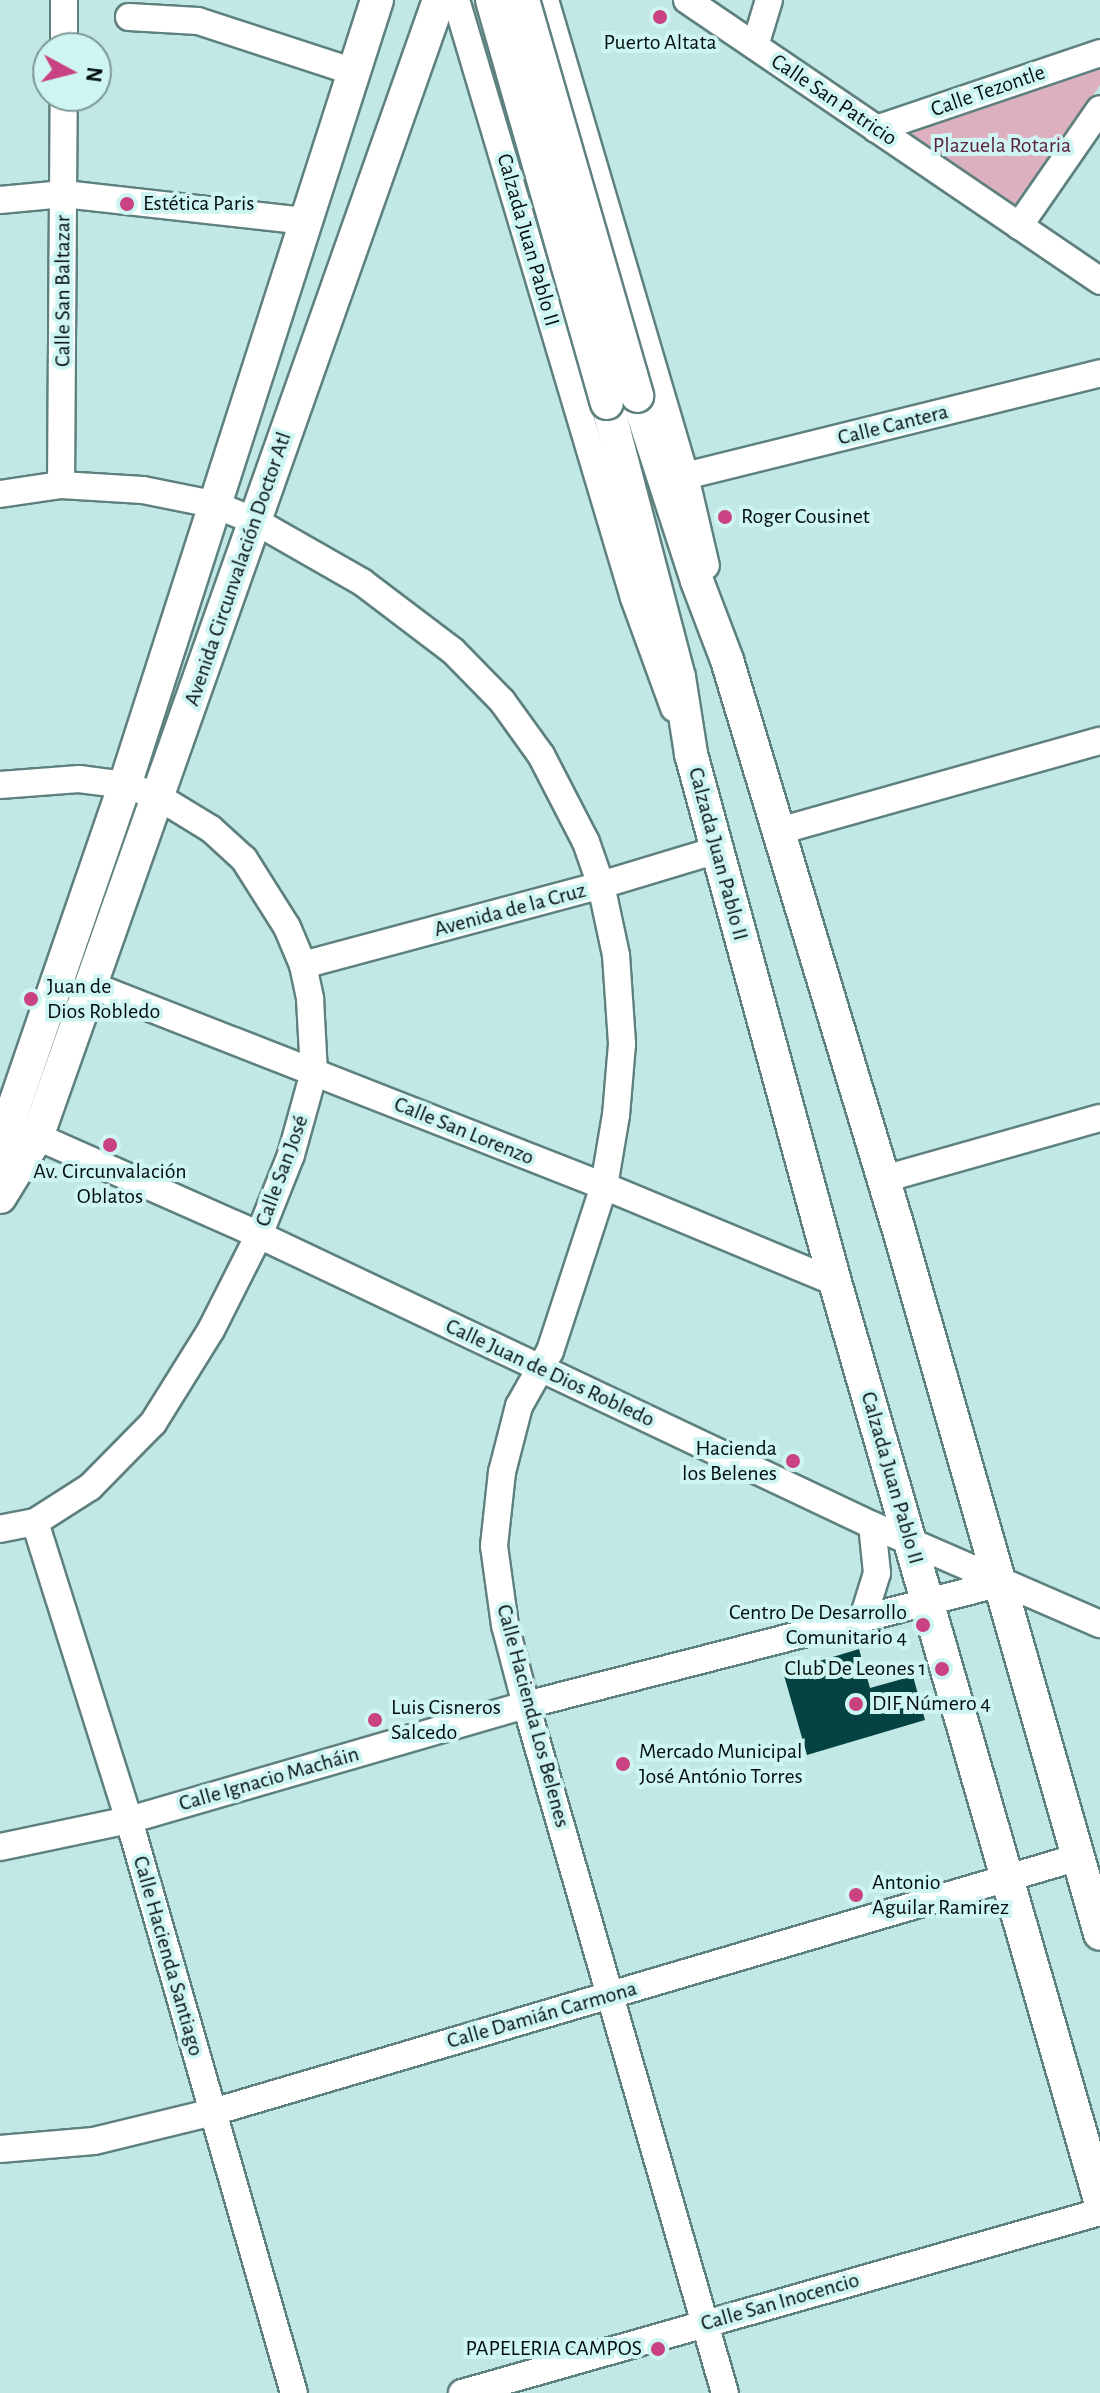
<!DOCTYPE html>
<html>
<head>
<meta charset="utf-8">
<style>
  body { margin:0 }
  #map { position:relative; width:1100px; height:2393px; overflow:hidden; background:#c2e8e5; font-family:"Alegreya Sans",sans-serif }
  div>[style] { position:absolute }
  .green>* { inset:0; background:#ddb0c0 }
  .building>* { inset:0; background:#044341 }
  .roads { filter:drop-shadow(2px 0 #5e817f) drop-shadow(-2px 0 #5e817f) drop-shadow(0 2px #5e817f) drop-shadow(0 -2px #5e817f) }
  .minor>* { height:26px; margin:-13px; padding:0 13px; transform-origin:13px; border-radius:13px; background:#fff }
  .major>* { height:32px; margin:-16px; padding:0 16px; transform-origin:16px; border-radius:16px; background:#fff }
  .bridges { filter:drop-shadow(2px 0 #5e817f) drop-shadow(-2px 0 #5e817f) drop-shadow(0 2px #5e817f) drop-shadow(0 -2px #5e817f) }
  .major-bridge>* { height:32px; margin:-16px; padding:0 16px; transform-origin:16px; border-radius:16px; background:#fff }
  .dots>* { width:22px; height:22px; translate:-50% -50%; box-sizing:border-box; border:4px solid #cff5f3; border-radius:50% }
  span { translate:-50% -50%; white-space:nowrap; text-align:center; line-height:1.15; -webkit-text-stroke:8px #cff5f3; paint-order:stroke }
  .poi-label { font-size:22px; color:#030f0e }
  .left { translate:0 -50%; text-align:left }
  .right { translate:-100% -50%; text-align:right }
  .street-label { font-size:22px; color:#030f0e }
  .park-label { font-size:22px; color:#5b223b }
  .north { position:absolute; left:32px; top:32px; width:80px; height:80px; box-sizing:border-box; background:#cff5f3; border:2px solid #7d9997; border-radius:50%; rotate:97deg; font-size:22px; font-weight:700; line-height:32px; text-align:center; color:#030f0e }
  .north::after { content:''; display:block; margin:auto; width:28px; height:36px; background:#c94281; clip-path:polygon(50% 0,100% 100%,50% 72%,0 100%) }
</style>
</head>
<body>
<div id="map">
  <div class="green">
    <div style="clip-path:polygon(1100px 63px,1100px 85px,1014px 209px,905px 132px)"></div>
  </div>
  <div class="building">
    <div style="clip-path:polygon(859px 1649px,870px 1688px,913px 1676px,925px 1720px,807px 1755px,783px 1672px)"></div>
  </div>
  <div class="roads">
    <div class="minor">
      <div style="left:456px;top:0;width:624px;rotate:73.42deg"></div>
      <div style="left:634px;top:598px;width:117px;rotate:70deg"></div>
      <div style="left:545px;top:0;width:496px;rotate:73.6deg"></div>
      <div style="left:685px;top:476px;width:92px;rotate:76.9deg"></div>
      <div style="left:687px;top:0;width:500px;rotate:34.2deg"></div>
      <div style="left:129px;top:17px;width:69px;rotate:3.3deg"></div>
      <div style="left:198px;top:21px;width:164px;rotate:18.1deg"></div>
      <div style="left:755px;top:46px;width:48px;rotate:-73.1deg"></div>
      <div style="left:64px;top:48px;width:48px;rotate:-90deg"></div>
      <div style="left:876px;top:129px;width:237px;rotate:-18.7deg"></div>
      <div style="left:0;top:200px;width:64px;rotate:-5.4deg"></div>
      <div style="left:64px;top:194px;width:244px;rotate:6.4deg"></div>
      <div style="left:1019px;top:226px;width:142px;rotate:-55.3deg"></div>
      <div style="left:685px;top:476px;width:428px;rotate:-13.9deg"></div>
      <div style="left:61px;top:485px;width:389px;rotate:-89.6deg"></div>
      <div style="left:0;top:494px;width:62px;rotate:-8.4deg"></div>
      <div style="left:61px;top:485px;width:82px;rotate:3.5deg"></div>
      <div style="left:143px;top:490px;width:71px;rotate:11.3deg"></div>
      <div style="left:213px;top:504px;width:45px;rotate:22deg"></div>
      <div style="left:255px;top:521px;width:123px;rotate:29.7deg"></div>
      <div style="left:362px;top:582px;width:114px;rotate:37.2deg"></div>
      <div style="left:453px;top:651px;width:70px;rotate:45.6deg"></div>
      <div style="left:502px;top:701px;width:67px;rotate:54.2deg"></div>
      <div style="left:541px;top:755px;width:98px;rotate:62.7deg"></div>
      <div style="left:586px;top:842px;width:46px;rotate:70.8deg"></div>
      <div style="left:601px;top:885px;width:72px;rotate:77.9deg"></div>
      <div style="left:616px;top:955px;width:89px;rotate:86.1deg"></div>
      <div style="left:622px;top:1044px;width:71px;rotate:94.8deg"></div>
      <div style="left:616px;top:1115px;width:72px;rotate:99.6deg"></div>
      <div style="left:604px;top:1186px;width:174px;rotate:108.1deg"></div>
      <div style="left:550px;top:1351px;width:63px;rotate:119.4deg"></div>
      <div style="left:519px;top:1406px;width:68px;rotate:104.4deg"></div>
      <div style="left:502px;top:1472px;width:74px;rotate:96.2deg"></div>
      <div style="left:494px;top:1546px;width:80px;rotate:82.1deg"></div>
      <div style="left:505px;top:1625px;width:83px;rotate:75.3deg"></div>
      <div style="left:526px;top:1705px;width:716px;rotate:73.87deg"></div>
      <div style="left:0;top:785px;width:79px;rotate:-4.3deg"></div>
      <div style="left:79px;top:779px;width:46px;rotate:7.4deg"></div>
      <div style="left:125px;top:785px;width:34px;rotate:19deg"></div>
      <div style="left:157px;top:796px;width:63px;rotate:31.4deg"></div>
      <div style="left:211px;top:829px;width:45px;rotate:42.3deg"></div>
      <div style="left:244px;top:859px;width:80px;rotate:57.7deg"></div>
      <div style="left:287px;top:927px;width:41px;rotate:67.2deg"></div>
      <div style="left:303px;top:965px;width:35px;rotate:78deg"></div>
      <div style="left:310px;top:999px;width:73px;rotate:86.9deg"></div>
      <div style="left:314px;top:1072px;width:86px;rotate:105.5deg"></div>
      <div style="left:291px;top:1155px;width:86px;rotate:111.8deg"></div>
      <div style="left:259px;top:1235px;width:106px;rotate:116.8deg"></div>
      <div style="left:211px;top:1330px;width:110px;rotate:121.9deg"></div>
      <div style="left:153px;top:1423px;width:90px;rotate:134.5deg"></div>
      <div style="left:90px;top:1487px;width:65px;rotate:147.5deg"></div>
      <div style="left:35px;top:1522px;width:36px;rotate:169deg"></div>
      <div style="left:779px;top:831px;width:333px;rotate:-15.7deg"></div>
      <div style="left:303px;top:965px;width:309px;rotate:-15deg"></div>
      <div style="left:601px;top:885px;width:121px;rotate:-16.8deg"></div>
      <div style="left:91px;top:985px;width:551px;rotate:21.4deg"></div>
      <div style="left:604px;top:1186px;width:250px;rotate:22.6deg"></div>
      <div style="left:20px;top:1129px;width:261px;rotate:23.9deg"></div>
      <div style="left:259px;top:1235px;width:678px;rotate:25.32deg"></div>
      <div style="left:872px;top:1525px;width:249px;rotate:23.5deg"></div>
      <div style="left:884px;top:1179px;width:224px;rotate:-15.8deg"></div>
      <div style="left:35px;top:1522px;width:312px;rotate:72.5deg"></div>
      <div style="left:129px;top:1820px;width:596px;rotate:73.94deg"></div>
      <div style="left:863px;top:1618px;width:47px;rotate:-72.7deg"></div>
      <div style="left:877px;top:1573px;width:48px;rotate:-95.9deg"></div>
      <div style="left:0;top:1847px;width:132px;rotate:-11.8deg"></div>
      <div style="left:129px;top:1820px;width:413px;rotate:-16.2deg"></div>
      <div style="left:526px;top:1705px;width:490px;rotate:-14.4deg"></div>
      <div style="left:0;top:2149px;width:94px;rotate:-4.9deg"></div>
      <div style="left:94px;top:2141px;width:122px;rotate:-13.7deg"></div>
      <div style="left:213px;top:2112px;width:903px;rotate:-16.41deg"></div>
      <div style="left:462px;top:2393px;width:663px;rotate:-15.84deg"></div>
    </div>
    <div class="major">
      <div style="left:637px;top:396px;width:194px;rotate:72deg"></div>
      <div style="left:697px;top:581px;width:85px;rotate:69.2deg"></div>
      <div style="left:727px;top:660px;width:592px;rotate:73.22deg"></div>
      <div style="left:898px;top:1227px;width:735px;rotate:74.05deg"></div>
      <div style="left:607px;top:403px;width:283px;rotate:75.3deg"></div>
      <div style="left:679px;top:677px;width:78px;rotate:81.1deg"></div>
      <div style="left:691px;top:754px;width:547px;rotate:74.74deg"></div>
      <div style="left:835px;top:1282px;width:955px;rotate:73.9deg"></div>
      <div style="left:0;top:1189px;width:65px;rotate:-83deg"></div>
      <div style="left:8px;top:1124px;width:359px;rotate:-71deg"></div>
      <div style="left:125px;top:785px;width:824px;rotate:-72.2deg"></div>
      <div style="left:0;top:1197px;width:70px;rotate:-58.3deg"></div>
      <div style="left:37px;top:1137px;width:1206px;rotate:-70.53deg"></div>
    </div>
  </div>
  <div class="bridges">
    <div class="major-bridge">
      <div style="left:492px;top:0;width:419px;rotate:74.1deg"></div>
      <div style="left:523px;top:0;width:412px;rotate:73.9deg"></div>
    </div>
  </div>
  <div class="dots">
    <div style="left:660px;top:17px;background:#c94281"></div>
    <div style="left:127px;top:204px;background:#c94281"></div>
    <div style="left:725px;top:517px;background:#c94281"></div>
    <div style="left:31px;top:999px;background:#c94281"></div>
    <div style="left:110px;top:1145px;background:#c94281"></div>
    <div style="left:793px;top:1461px;background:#c94281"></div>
    <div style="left:923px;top:1625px;background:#c94281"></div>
    <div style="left:942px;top:1669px;background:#c94281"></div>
    <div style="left:856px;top:1704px;background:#c94281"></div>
    <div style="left:375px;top:1720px;background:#c94281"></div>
    <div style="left:623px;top:1764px;background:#c94281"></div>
    <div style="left:856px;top:1895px;background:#c94281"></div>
    <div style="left:658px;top:2349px;background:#c94281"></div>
  </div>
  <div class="poi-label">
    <span style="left:660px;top:43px">Puerto Altata</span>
    <span class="left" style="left:143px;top:204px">Estética Paris</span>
    <span class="left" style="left:741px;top:517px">Roger Cousinet</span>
    <span class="left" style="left:47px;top:999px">Juan de<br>Dios Robledo</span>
    <span style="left:110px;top:1184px">Av. Circunvalación<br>Oblatos</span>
    <span class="right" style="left:777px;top:1461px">Hacienda<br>los Belenes</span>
    <span class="right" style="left:907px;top:1625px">Centro De Desarrollo<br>Comunitario 4</span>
    <span class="right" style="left:926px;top:1669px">Club De Leones 1</span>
    <span class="left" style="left:872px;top:1704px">DIF Número 4</span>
    <span class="left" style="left:391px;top:1720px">Luis Cisneros<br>Salcedo</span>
    <span class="left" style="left:639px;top:1764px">Mercado Municipal<br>José António Torres</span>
    <span class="left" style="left:872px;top:1895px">Antonio<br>Aguilar Ramirez</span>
    <span class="right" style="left:642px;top:2349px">PAPELERIA CAMPOS</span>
  </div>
  <div class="street-label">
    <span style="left:988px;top:91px;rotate:-19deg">Calle Tezontle</span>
    <span style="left:834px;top:100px;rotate:34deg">Calle San Patricio</span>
    <span style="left:528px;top:240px;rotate:74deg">Calzada Juan Pablo II</span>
    <span style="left:63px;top:291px;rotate:-90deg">Calle San Baltazar</span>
    <span style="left:893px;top:425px;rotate:-14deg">Calle Cantera</span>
    <span style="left:238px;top:569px;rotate:-71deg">Avenida Circunvalación Doctor Atl</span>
    <span style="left:718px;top:854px;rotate:75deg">Calzada Juan Pablo II</span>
    <span style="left:510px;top:910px;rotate:-15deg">Avenida de la Cruz</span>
    <span style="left:464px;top:1131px;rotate:22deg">Calle San Lorenzo</span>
    <span style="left:282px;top:1171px;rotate:-70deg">Calle San José</span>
    <span style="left:550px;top:1373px;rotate:25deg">Calle Juan de Dios Robledo</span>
    <span style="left:892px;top:1478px;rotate:74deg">Calzada Juan Pablo II</span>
    <span style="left:533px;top:1716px;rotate:75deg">Calle Hacienda Los Belenes</span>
    <span style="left:269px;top:1779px;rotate:-16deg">Calle Ignacio Macháin</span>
    <span style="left:168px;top:1956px;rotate:74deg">Calle Hacienda Santiago</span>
    <span style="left:542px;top:2015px;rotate:-16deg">Calle Damián Carmona</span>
    <span style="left:780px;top:2302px;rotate:-16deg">Calle San Inocencio</span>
  </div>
  <div class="park-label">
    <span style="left:1002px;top:146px">Plazuela Rotaria</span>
  </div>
  <div class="north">N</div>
</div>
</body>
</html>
